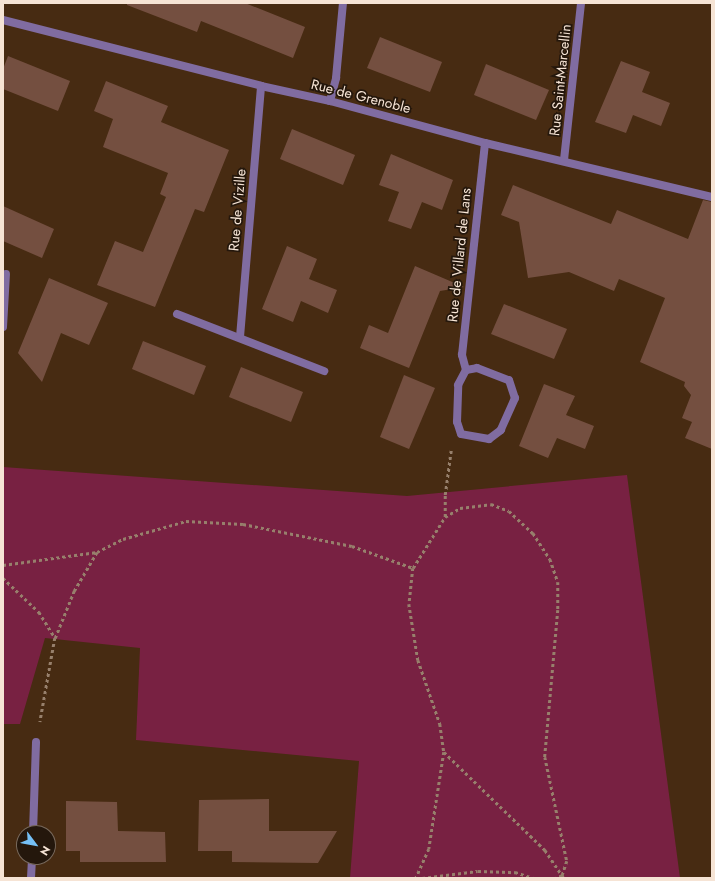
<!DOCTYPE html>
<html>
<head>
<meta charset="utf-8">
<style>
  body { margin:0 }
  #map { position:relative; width:715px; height:881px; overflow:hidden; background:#472b12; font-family:Jost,sans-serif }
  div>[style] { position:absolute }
  .green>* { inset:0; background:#782142 }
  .building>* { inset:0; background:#744f40 }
  .path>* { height:2.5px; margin-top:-1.25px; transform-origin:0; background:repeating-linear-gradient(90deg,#97806c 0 3px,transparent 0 6px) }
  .minor>* { height:8px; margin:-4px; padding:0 4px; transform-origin:4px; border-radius:4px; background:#806ca1 }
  span { translate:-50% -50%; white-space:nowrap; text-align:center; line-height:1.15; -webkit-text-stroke:3.5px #24170c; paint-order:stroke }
  .street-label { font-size:14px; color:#f6e4d5 }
  .frame { position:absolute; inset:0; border:4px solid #f6e4d5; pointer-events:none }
  .north { position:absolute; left:16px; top:825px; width:40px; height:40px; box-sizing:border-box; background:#24170c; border:1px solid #78695c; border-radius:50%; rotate:122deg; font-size:11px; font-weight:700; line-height:16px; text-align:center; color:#f6e4d5 }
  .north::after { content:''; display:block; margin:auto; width:14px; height:18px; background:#75c0f6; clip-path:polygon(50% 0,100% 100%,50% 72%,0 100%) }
</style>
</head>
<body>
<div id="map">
  <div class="green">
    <div style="clip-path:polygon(3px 467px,407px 496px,627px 475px,680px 878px,350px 878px,359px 761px,136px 740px,140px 648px,45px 638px,20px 724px,3px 724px)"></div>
  </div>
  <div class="building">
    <div style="clip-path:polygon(127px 3px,245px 3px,305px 27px,293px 58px,201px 21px,197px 32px,127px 5px)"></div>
    <div style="clip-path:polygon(380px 37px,442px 62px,430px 92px,367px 68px)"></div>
    <div style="clip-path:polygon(8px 56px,70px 81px,58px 111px,3px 89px,3px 69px)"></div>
    <div style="clip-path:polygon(621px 61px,650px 72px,642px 92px,670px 103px,661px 126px,633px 115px,626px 133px,595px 122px)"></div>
    <div style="clip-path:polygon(486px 64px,549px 90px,536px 120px,474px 95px)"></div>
    <div style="clip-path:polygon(106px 81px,168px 106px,161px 122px,229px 150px,204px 212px,195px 209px,155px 307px,97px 285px,115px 241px,143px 252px,166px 197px,160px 194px,168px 173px,103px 147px,113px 119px,94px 111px)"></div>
    <div style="clip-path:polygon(292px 129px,355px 155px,343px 185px,280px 159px)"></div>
    <div style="clip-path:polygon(391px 154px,453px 180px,442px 210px,422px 202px,411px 229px,388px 221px,399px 192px,379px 185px)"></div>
    <div style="clip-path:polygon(513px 185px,611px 224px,617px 210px,688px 239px,703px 200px,712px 202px,712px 449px,685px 438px,692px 422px,682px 418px,691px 395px,684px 386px,685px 382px,640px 362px,665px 298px,619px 279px,614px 291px,569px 272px,528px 278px,519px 222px,501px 215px)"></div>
    <div style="clip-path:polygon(3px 206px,54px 229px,42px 258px,3px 241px)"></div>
    <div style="clip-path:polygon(287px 246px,317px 259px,309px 279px,337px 290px,328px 313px,301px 301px,293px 322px,262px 309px)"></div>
    <div style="clip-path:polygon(415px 266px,464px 287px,440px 291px,409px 368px,360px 348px,369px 325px,388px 333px)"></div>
    <div style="clip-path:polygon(49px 278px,108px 303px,89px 345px,61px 333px,42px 382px,18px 353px)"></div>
    <div style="clip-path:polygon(504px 304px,567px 329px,554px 359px,491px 334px)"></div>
    <div style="clip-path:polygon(143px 341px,206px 366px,194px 395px,132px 369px)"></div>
    <div style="clip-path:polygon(241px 367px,303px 392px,291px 422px,229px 397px)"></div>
    <div style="clip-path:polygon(404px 375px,435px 388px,409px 449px,380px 437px)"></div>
    <div style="clip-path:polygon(544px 384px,575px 396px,566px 415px,594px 426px,585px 449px,557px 438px,548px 458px,519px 446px)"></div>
    <div style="clip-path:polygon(269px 799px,269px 831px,337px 831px,318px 863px,232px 862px,232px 851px,198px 851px,199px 800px)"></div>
    <div style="clip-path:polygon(66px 801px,117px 802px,118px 831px,165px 832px,166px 862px,80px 862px,80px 851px,66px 851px)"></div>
  </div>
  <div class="path">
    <div style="left:445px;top:517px;width:22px;rotate:-90deg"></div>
    <div style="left:445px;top:495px;width:45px;rotate:-82.4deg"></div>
    <div style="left:3px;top:565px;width:95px;rotate:-7.9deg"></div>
    <div style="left:97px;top:552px;width:29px;rotate:-27deg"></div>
    <div style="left:123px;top:539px;width:66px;rotate:-15.9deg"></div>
    <div style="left:186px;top:521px;width:57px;rotate:3deg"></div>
    <div style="left:243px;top:524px;width:111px;rotate:11.4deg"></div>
    <div style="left:352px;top:546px;width:65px;rotate:19.8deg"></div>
    <div style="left:413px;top:568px;width:36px;rotate:96deg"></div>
    <div style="left:409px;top:604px;width:57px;rotate:80.9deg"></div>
    <div style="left:418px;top:660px;width:68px;rotate:71deg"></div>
    <div style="left:440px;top:724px;width:28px;rotate:82deg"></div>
    <div style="left:444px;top:752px;width:98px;rotate:98.8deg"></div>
    <div style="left:429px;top:849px;width:32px;rotate:114deg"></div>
    <div style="left:413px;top:568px;width:60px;rotate:-57.9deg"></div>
    <div style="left:445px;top:517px;width:17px;rotate:-31deg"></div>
    <div style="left:460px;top:508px;width:31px;rotate:-7deg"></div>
    <div style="left:491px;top:504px;width:19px;rotate:21deg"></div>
    <div style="left:509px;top:511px;width:33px;rotate:43deg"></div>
    <div style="left:533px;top:533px;width:31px;rotate:57deg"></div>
    <div style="left:550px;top:559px;width:24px;rotate:71deg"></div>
    <div style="left:558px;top:582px;width:28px;rotate:90deg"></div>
    <div style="left:558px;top:610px;width:148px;rotate:95.1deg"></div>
    <div style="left:545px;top:757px;width:106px;rotate:78.1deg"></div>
    <div style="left:567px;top:861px;width:16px;rotate:108deg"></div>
    <div style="left:562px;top:876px;width:6px;rotate:162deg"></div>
    <div style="left:3px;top:578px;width:50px;rotate:43.4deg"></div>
    <div style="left:39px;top:612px;width:31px;rotate:58deg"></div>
    <div style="left:55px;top:638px;width:85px;rotate:100.1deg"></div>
    <div style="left:55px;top:638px;width:51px;rotate:-68deg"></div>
    <div style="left:74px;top:591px;width:45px;rotate:-59.5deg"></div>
    <div style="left:444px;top:752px;width:141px;rotate:44.1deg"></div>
    <div style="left:545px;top:850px;width:34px;rotate:56deg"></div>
    <div style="left:422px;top:878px;width:56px;rotate:-7.1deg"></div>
    <div style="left:478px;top:871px;width:37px;rotate:2deg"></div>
    <div style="left:515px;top:872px;width:20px;rotate:18deg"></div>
  </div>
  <div class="minor">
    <div style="left:3px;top:20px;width:266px;rotate:14.3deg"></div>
    <div style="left:261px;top:86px;width:71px;rotate:12.3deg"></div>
    <div style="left:330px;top:101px;width:161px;rotate:15.2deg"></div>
    <div style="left:485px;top:143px;width:233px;rotate:13.4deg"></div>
    <div style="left:330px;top:101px;width:24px;rotate:-75deg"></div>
    <div style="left:336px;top:78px;width:75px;rotate:-84.7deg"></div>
    <div style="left:564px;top:160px;width:158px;rotate:-83.8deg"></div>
    <div style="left:177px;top:314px;width:158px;rotate:21.2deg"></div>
    <div style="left:3px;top:327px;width:53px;rotate:-86.8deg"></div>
    <div style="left:240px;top:337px;width:252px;rotate:-85.2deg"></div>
    <div style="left:466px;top:370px;width:11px;rotate:-10deg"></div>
    <div style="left:477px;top:368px;width:34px;rotate:21deg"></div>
    <div style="left:509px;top:380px;width:19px;rotate:72deg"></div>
    <div style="left:515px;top:398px;width:35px;rotate:114deg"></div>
    <div style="left:501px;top:430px;width:15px;rotate:143deg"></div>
    <div style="left:489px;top:439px;width:28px;rotate:-170deg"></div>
    <div style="left:461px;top:434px;width:13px;rotate:-108deg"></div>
    <div style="left:457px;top:422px;width:37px;rotate:-88deg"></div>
    <div style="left:458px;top:385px;width:17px;rotate:-62deg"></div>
    <div style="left:466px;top:370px;width:16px;rotate:-105deg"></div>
    <div style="left:462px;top:355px;width:213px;rotate:-83.8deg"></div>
    <div style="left:33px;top:833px;width:91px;rotate:-88.1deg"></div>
    <div style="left:31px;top:878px;width:21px;rotate:-87deg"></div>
  </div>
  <div class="street-label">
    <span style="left:560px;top:80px;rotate:-84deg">Rue Saint-Marcellin</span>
    <span style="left:361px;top:96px;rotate:14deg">Rue de Grenoble</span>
    <span style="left:237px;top:210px;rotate:-85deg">Rue de Vizille</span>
    <span style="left:459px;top:255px;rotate:-84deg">Rue de Villard de Lans</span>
  </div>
  <div class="frame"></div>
  <div class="north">N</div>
</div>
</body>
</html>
